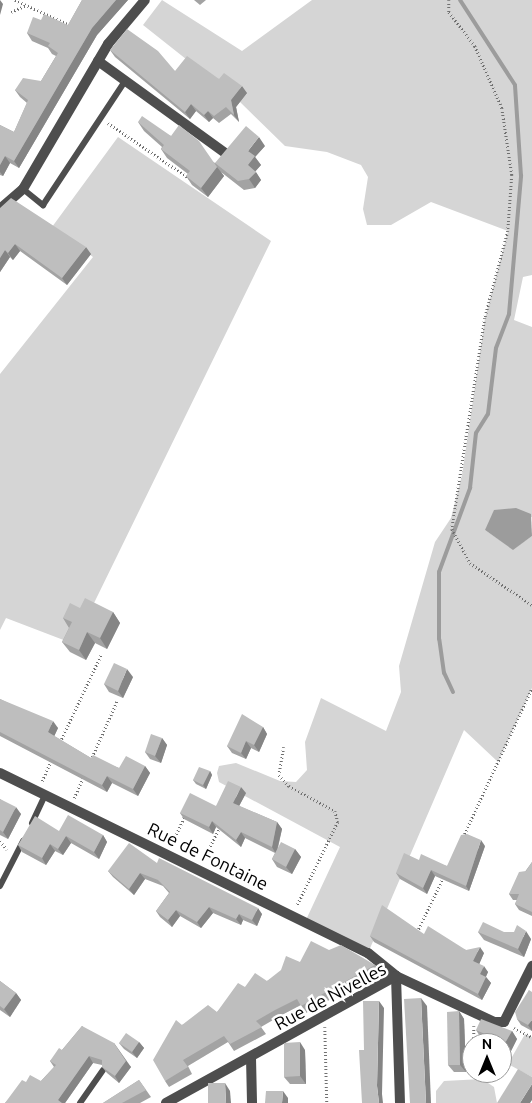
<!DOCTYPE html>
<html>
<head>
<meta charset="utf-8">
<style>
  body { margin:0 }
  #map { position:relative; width:532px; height:1103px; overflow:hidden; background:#fff; font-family:Ubuntu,sans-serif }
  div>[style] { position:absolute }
  .green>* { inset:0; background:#d5d5d5 }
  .water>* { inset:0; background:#9c9c9c }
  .stream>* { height:4px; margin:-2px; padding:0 2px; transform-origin:2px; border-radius:2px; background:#9c9c9c }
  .path>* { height:2.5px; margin-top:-1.25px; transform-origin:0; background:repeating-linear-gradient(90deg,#707070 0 1px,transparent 0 3.5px) }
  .lane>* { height:6px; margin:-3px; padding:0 3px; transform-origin:3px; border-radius:3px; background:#4e4e4e }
  .street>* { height:10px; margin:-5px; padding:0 5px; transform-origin:5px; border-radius:5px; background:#4e4e4e }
  .wall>* { inset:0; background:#a3a3a3 }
  .shaded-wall>* { inset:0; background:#858585 }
  .building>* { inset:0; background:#bebebe }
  span { translate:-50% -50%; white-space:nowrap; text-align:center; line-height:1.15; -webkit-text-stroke:5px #fff; paint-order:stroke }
  .street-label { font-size:18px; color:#000 }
  .north { position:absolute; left:462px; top:1033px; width:50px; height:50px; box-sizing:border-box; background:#fff; border:1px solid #999; border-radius:50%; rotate:0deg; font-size:14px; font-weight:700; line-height:20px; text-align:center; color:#000 }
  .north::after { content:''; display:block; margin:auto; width:18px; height:22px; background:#000; clip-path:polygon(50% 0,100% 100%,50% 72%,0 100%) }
</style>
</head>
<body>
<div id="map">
  <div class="green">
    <div style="clip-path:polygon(162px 0,242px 51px,312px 0,532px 0,532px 275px,523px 277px,514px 320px,532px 327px,532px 517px,485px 530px,513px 549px,532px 536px,532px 688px,498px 762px,464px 730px,368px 953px,305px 922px,340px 847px,219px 782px,217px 773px,219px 766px,236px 763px,280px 781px,296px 782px,307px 770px,305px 742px,321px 698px,386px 731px,401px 692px,399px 666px,435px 542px,451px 518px,462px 475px,485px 318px,508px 231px,431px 202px,391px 225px,367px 225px,363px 209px,368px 177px,361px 165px,327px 152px,285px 146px,239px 101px,143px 25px)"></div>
    <div style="clip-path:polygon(118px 137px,271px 241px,74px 644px,6px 618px,0 630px,0 374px,93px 257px,52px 227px)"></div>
    <div style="clip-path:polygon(525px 1034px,532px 1037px,532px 1077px,508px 1064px)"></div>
    <div style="clip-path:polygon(482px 1079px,494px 1087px,497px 1103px,436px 1103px,436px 1091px,444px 1081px)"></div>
  </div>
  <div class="water">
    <div style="clip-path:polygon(516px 508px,531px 514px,532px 536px,513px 550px,485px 530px,494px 510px)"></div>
  </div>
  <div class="stream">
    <div style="left:453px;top:692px;width:21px;rotate:-115deg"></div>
    <div style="left:444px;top:673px;width:34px;rotate:-98deg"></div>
    <div style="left:439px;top:639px;width:67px;rotate:-90deg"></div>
    <div style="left:439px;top:572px;width:90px;rotate:-69.7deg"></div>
    <div style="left:470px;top:488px;width:55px;rotate:-83.8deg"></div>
    <div style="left:476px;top:433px;width:22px;rotate:-58deg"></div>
    <div style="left:488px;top:414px;width:66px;rotate:-83.1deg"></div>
    <div style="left:496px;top:348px;width:36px;rotate:-69deg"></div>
    <div style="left:509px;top:314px;width:139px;rotate:-85deg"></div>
    <div style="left:521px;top:176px;width:91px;rotate:-93.8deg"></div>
    <div style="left:515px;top:85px;width:101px;rotate:-122.9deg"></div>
  </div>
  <div class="path">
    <div style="left:15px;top:0;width:60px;rotate:24.4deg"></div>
    <div style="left:449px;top:0;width:12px;rotate:90deg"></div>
    <div style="left:449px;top:12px;width:43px;rotate:52.6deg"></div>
    <div style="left:475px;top:46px;width:68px;rotate:66.5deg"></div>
    <div style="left:502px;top:108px;width:68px;rotate:81.5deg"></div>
    <div style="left:512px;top:175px;width:56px;rotate:94.1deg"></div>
    <div style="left:508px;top:231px;width:90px;rotate:104.8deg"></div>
    <div style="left:485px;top:318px;width:214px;rotate:98.9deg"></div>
    <div style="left:452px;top:529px;width:38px;rotate:62deg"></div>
    <div style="left:470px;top:563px;width:75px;rotate:34.1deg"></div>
    <div style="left:11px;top:12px;width:17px;rotate:-24deg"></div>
    <div style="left:108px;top:123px;width:98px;rotate:34.2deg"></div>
    <div style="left:60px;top:742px;width:96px;rotate:-64.8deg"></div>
    <div style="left:284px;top:747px;width:28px;rotate:100deg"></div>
    <div style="left:279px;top:775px;width:15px;rotate:48deg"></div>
    <div style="left:289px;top:786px;width:52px;rotate:28.5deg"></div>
    <div style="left:335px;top:811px;width:11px;rotate:75deg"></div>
    <div style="left:338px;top:822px;width:93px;rotate:116deg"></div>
    <div style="left:92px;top:757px;width:61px;rotate:-65.9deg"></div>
    <div style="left:42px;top:781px;width:22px;rotate:-66deg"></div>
    <div style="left:74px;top:798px;width:22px;rotate:-66deg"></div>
    <div style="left:463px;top:837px;width:164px;rotate:-65.2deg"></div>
    <div style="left:0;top:841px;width:11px;rotate:49deg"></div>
    <div style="left:172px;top:844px;width:32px;rotate:-66deg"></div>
    <div style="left:204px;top:859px;width:37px;rotate:-64deg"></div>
    <div style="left:417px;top:932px;width:60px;rotate:-64.3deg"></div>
    <div style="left:474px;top:1026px;width:17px;rotate:90deg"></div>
    <div style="left:325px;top:1027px;width:76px;rotate:88.5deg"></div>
    <div style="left:514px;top:1028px;width:20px;rotate:27deg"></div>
    <div style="left:475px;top:1073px;width:1px;rotate:90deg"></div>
  </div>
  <div class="lane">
    <div style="left:23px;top:189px;width:26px;rotate:39deg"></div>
    <div style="left:43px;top:205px;width:149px;rotate:-56.5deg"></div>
    <div style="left:32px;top:823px;width:31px;rotate:-65deg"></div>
    <div style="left:0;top:886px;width:51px;rotate:-62.9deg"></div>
    <div style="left:80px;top:1103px;width:40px;rotate:-55.1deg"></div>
  </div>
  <div class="street">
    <div style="left:98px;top:61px;width:157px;rotate:35.9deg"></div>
    <div style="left:0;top:209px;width:30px;rotate:-41deg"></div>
    <div style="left:23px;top:189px;width:168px;rotate:-59.6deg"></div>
    <div style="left:108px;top:44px;width:57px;rotate:-49.9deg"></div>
    <div style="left:0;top:773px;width:410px;rotate:26.1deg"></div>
    <div style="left:368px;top:953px;width:36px;rotate:39deg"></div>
    <div style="left:396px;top:976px;width:108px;rotate:25.1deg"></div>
    <div style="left:494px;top:1022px;width:10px"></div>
    <div style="left:504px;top:1022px;width:63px;rotate:-63.4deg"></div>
    <div style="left:396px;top:976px;width:127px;rotate:88.2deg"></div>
    <div style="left:251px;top:1058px;width:45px;rotate:88.7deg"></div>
    <div style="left:166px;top:1103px;width:263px;rotate:-28.9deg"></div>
  </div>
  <div class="wall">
    <div style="clip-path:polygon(82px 0,128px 0,97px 35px,19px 168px,10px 163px,3px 176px,0 175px,0 125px,14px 132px,27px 103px,20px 97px,15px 90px,41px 81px,56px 56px,52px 54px,48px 48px,32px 41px,27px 33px,41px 20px,68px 25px)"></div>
    <div style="clip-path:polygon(194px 0,206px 0,200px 5px)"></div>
    <div style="clip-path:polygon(110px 50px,175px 71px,219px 79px,247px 93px,236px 107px,239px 122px,231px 114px,219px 123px,213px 118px,209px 122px,196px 111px,190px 119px,115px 57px)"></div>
    <div style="clip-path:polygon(138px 122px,171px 136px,215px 163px,265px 146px,255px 157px,261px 165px,255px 171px,261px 180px,255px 188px,244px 190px,221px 172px,224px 176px,208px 197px,192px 185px,186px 176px,188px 174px,167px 158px,161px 149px,162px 147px,144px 131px)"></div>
    <div style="clip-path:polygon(0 208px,91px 254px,67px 285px,20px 251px,13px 260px,10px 257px,0 272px)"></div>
    <div style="clip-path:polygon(80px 608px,113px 612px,120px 623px,107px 649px,95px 643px,86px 660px,70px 652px,62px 642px,69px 628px,63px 618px)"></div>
    <div style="clip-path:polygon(133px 677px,123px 698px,109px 692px,104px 684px)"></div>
    <div style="clip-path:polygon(0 699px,58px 728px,54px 736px,91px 758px,119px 768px,145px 766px,150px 773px,138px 796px,112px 783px,107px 792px,0 736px)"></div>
    <div style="clip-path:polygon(263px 727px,267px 734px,259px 752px,251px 748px,246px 759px,232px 753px,227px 746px)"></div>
    <div style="clip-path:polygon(162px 738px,167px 745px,161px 763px,150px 759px,145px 752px)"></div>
    <div style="clip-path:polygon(210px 771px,212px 775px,206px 789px,196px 784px,193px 780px)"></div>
    <div style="clip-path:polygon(246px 793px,239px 806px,277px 822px,282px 829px,278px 848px,295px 849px,301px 857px,292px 874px,277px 867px,272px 859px,275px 853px,245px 838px,241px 847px,216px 827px,213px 834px,184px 819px,180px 813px,216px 806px)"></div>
    <div style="clip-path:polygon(0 799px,21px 814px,8px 839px,0 835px)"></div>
    <div style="clip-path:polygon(59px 831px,103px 835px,107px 842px,99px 859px,71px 843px,63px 855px,55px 851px,46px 865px,22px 852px,18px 845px)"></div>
    <div style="clip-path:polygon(485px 846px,469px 891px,435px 876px,427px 894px,400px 879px,396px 873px,419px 860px,447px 866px)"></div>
    <div style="clip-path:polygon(532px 862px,532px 916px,519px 910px,515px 904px,517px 900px,513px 900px,509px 894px)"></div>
    <div style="clip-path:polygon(157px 863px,262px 914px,257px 926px,243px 920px,241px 925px,213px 913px,201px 928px,180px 916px,172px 927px,160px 917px,156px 911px,169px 893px,163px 886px,145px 879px,134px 895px,113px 877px,108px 871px)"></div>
    <div style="clip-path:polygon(478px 932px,504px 932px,531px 939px,524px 957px,484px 940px)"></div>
    <div style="clip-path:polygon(424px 934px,466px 950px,484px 953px,479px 964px,488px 972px,486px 977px,491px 983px,482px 1000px,374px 942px,370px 936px)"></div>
    <div style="clip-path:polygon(329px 950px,375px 965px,380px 972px,306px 1013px,301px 1005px,280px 1016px,261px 1027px,266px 1034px,234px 1051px,228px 1042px,188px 1066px,192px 1074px,169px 1087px,165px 1081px,182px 1025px,217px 1012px,245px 987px,267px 981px,300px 962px)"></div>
    <div style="clip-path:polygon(0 981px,16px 993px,21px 1000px,10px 1017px,0 1010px)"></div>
    <div style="clip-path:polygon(529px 990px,532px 1031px,521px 1025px,517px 1019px)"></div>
    <div style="clip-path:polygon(459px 1011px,464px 1019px,466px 1072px,454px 1072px,448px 1065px)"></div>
    <div style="clip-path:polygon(82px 1026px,131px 1067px,119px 1083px,107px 1073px,102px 1067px,102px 1065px,93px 1063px,65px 1103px,5px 1103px,26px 1082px,41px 1081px,54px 1067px,50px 1061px,62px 1050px)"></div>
    <div style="clip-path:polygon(476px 1030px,512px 1031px,517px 1039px,511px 1051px,502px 1047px,502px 1043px,493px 1043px,481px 1038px)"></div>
    <div style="clip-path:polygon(139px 1042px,144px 1048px,137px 1058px,124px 1049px,119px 1043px)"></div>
    <div style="clip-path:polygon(305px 1050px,306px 1084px,290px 1084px,284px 1077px)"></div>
    <div style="clip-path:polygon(139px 1080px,151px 1097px,140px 1103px,103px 1103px)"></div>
  </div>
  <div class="shaded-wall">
    <div style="clip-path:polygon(0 0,3px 4px,0 15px)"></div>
    <div style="clip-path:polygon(116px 0,128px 0,97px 35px,19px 168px,14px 161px,92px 28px)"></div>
    <div style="clip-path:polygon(242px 86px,247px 93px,236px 107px,239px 122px,234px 115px,231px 100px)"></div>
    <div style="clip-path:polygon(191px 104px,196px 111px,190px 119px,185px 112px)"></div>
    <div style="clip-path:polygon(208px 111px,213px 118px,209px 122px,204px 115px)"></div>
    <div style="clip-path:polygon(259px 137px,265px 146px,255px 157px,261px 165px,254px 173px,248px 165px,248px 151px)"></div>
    <div style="clip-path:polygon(5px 156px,10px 163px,3px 176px,0 172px,0 165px)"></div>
    <div style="clip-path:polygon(217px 167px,224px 176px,208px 197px,201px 188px)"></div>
    <div style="clip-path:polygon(256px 172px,261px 180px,255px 188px,249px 179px)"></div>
    <div style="clip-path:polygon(15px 244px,20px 251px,13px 260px,8px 253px)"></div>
    <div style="clip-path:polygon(86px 247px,91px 254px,67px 285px,62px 278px)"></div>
    <div style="clip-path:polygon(5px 250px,10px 257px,0 272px,0 258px)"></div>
    <div style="clip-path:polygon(113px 612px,120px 623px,107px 649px,100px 638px)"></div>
    <div style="clip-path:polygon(87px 632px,95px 643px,86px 660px,79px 650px)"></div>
    <div style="clip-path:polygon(127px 669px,133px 677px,123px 698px,118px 691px)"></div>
    <div style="clip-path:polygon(53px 721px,58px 728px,53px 739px,48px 732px)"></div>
    <div style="clip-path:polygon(263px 727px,267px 734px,259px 752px,254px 745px)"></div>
    <div style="clip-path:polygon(162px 738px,167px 745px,161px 763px,155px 756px)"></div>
    <div style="clip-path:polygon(246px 741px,251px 748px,246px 759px,241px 753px)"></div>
    <div style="clip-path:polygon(145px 766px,150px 773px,138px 796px,133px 789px)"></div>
    <div style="clip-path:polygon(210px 771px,212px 775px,206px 789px,203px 785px)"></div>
    <div style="clip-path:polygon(107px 776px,112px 783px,107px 792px,102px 785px)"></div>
    <div style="clip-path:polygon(241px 787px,246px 793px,237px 810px,233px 803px)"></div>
    <div style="clip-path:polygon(16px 807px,21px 814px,8px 839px,3px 832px)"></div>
    <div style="clip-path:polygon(212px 821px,216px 827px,213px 834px,209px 827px)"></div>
    <div style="clip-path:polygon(277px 822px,282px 829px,276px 854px,272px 847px)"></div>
    <div style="clip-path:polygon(241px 832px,245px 838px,241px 847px,236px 840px)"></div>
    <div style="clip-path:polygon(103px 835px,107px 842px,99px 859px,94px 852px)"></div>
    <div style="clip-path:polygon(66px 836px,71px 843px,63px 855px,58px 849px)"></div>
    <div style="clip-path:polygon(481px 840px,485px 846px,469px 891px,466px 886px)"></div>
    <div style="clip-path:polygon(50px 844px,55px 851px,46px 865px,42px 858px)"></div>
    <div style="clip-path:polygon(295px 849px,301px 857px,292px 874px,286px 867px)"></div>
    <div style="clip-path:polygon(431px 870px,435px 876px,427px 894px,423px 888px)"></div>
    <div style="clip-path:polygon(140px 873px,145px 879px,134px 895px,129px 889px)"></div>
    <div style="clip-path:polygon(209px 907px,213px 913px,201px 928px,197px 922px)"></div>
    <div style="clip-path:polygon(258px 908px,262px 914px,257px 926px,252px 920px)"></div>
    <div style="clip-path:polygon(176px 910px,180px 916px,172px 927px,168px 920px)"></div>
    <div style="clip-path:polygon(239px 914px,243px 920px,241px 925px,236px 919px)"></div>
    <div style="clip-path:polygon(526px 931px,531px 939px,524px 957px,518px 949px)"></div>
    <div style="clip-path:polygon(480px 947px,484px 953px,478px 967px,473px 961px)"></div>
    <div style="clip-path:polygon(484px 966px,488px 972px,485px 978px,486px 977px,491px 983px,482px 1000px,478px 994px,480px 974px)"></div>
    <div style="clip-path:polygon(16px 993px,21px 1000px,10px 1017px,4px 1009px)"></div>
    <div style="clip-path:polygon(421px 998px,427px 1006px,431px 1103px,426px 1103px)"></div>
    <div style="clip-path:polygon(379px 1001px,384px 1008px,382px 1094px,383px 1103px,379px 1103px,377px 1086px)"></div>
    <div style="clip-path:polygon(459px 1011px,464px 1019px,466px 1072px,460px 1065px)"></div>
    <div style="clip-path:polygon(532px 1020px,532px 1031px,528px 1025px)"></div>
    <div style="clip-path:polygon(512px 1031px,517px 1039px,511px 1051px,505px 1043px)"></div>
    <div style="clip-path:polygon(139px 1042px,144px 1048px,137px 1058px,132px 1052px)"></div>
    <div style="clip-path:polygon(300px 1042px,305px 1050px,306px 1084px,300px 1076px)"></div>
    <div style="clip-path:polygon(114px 1043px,131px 1067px,119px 1083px,115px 1076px)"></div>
    <div style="clip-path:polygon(89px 1056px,93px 1063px,65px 1103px,60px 1103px,58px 1100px)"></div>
    <div style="clip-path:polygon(225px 1083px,230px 1091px,231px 1103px,226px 1103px)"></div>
    <div style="clip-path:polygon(532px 1084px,532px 1100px,530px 1103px,520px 1103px)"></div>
    <div style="clip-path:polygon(283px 1091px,288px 1098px,288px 1103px,282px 1103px)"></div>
  </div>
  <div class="building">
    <div style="clip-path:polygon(82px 0,116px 0,92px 28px,14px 161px,5px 156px,0 165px,0 125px,14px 132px,28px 100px,15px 90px,23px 78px,41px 81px,58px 53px,48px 46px,50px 43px,27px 33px,33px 17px,41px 20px,44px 14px,68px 25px)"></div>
    <div style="clip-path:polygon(127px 29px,158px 51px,175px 71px,187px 56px,219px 79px,224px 73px,242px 86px,231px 100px,234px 115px,226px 107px,214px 116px,208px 111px,204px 115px,191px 104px,185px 112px,110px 50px)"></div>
    <div style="clip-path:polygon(142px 116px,171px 136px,179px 125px,199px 141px,217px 167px,201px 188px,186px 176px,190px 171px,161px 149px,164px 145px,138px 122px)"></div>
    <div style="clip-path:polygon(246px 126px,259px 137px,248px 151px,255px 156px,248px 165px,256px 172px,249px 179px,238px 181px,215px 163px)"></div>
    <div style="clip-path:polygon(11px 198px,86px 247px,62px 278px,15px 244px,8px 253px,5px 250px,0 258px,0 208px)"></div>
    <div style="clip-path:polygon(85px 598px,113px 612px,100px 638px,87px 632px,79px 650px,62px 642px,72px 622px,63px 618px,70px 603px,80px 608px)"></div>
    <div style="clip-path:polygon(114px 663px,127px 669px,118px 691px,104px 684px)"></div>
    <div style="clip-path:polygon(0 699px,53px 721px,48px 732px,91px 758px,93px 755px,119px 768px,126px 756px,145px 766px,133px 789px,107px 776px,102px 785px,0 732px)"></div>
    <div style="clip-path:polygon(242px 714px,263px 727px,254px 745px,246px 741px,241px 753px,227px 746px)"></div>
    <div style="clip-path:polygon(151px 734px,162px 738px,155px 756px,145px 752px)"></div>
    <div style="clip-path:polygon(199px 767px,210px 771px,203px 785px,193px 780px)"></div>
    <div style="clip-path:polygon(228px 781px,241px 787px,233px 803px,277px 822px,272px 847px,241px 832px,236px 840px,212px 821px,209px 827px,180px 813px,190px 793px,216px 806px)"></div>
    <div style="clip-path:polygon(0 799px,16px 807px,3px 832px,0 830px)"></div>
    <div style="clip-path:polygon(68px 815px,103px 835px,94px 852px,66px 836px,58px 849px,50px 844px,42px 858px,18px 845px,35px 816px,59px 831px)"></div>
    <div style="clip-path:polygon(467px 834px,481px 840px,466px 886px,431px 870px,423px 888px,396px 873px,404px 853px,419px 860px,421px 854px,447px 866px,461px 835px)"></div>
    <div style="clip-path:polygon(281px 842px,295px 849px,286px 867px,272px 859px)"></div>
    <div style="clip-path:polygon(129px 843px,157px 863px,159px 858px,258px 908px,252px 920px,239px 914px,236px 919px,209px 907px,197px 922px,176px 910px,168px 920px,156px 911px,170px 892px,158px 880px,140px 873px,129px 889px,108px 871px)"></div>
    <div style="clip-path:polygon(532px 862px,532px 912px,515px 904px,519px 894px,509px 894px,519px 872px,526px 871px)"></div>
    <div style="clip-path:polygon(382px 905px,424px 934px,428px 926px,466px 950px,480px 947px,473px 961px,484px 966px,480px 974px,486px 977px,478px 994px,370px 936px)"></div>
    <div style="clip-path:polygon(483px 922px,504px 932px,514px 932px,517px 925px,526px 931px,518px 949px,478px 932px)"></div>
    <div style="clip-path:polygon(311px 941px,329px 950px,341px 945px,375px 965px,301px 1006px,297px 999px,275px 1010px,256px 1021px,262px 1027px,230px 1044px,224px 1036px,183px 1060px,188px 1067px,165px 1081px,153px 1060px,176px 1020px,182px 1025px,208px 1005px,217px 1012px,238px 983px,245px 987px,255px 973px,267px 981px,281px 970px,286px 956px,300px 962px)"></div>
    <div style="clip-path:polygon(0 981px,16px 993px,4px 1009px,0 1006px)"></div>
    <div style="clip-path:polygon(529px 990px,532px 992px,532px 1020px,528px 1025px,517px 1019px,515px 1012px)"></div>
    <div style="clip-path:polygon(421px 998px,426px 1103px,410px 1103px,404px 999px)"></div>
    <div style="clip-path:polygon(363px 1001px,379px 1001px,377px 1086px,379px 1103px,362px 1103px,359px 1050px,364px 1050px)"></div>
    <div style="clip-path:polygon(459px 1011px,460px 1065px,448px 1065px,447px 1012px)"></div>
    <div style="clip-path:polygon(481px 1019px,512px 1031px,505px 1043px,476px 1030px)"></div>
    <div style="clip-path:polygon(82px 1026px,114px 1043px,126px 1061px,115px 1076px,102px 1067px,102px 1060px,89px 1056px,58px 1100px,62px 1103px,5px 1103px,22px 1080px,26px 1082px,30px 1075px,41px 1081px,56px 1065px,50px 1061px,59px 1048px,62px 1050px)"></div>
    <div style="clip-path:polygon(126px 1033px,139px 1042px,132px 1052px,119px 1043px)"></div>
    <div style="clip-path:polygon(300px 1042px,300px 1076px,284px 1077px,284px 1043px)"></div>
    <div style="clip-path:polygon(518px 1069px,532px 1077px,532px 1084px,520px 1103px,497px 1103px)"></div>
    <div style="clip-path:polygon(139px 1080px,146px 1090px,122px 1103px,103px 1103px)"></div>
    <div style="clip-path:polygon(208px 1083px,225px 1083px,226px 1103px,208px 1103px)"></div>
    <div style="clip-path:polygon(266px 1091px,283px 1091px,282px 1103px,265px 1103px)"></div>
  </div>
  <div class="street-label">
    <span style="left:208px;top:856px;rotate:26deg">Rue de Fontaine</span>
    <span style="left:330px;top:996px;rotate:-28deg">Rue de Nivelles</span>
  </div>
  <div class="north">N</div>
</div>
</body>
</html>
